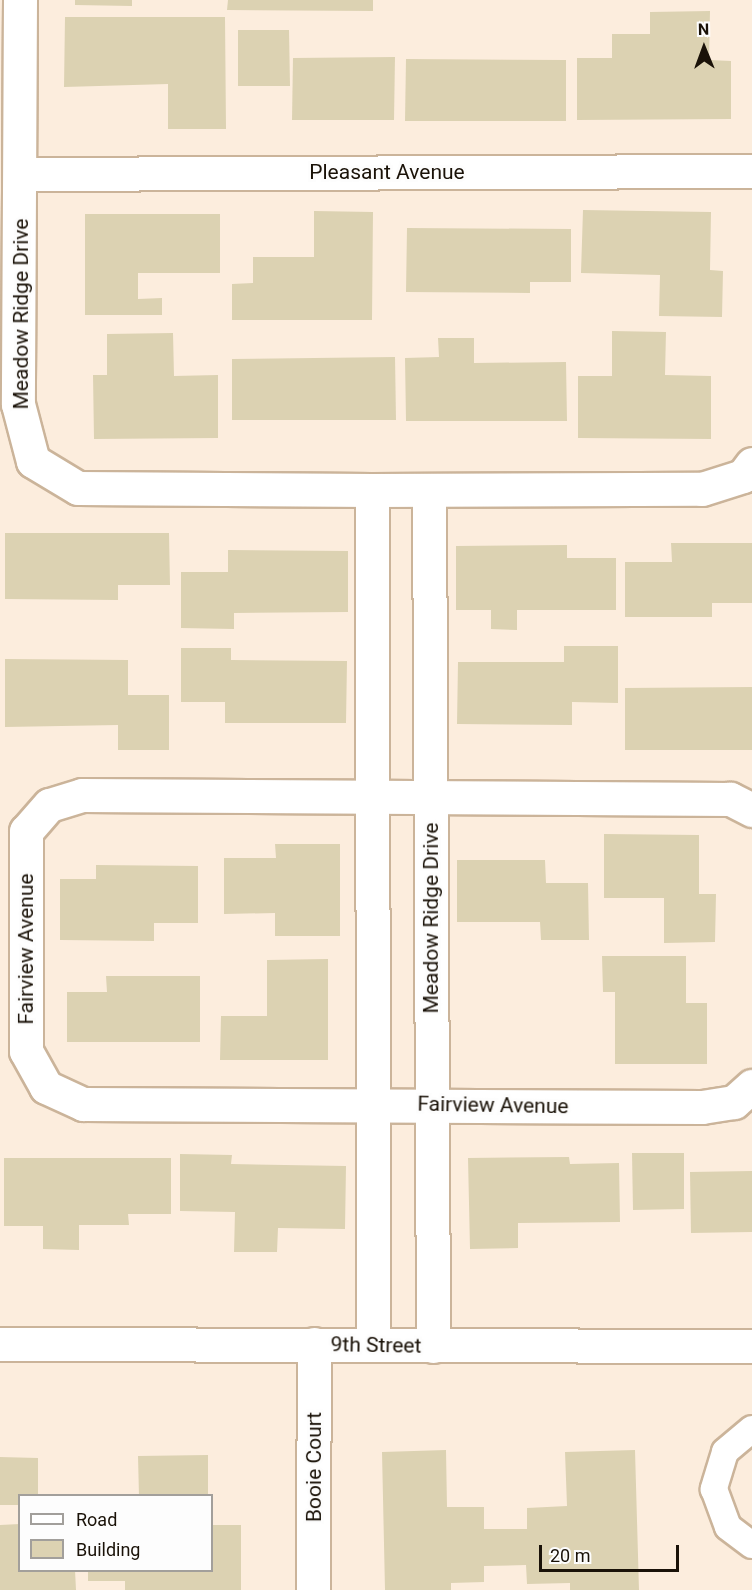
<!DOCTYPE html>
<html>
<head>
<meta charset="utf-8">
<style>
  body { margin:0 }
  #map { position:relative; width:752px; height:1590px; overflow:hidden; background:#fceddd; font-family:Roboto,sans-serif }
  div>[style] { position:absolute }
  .building>* { inset:0; background:#dcd2b2 }
  .roads { filter:drop-shadow(2px 0 #cbb49a) drop-shadow(-2px 0 #cbb49a) drop-shadow(0 2px #cbb49a) drop-shadow(0 -2px #cbb49a) }
  .lane>* { height:26px; margin:-13px; padding:0 13px; transform-origin:13px; border-radius:13px; background:#fff }
  .street>* { height:33px; margin:-16.5px; padding:0 16.5px; transform-origin:16.5px; border-radius:16.5px; background:#fff }
  .secondary>* { height:33px; margin:-16.5px; padding:0 16.5px; transform-origin:16.5px; border-radius:16.5px; background:#fff }
  span { translate:-50% -50%; white-space:nowrap; text-align:center; line-height:1.15; -webkit-text-stroke:6px #fdfdfd; paint-order:stroke }
  .street-label { font-size:21px; color:#1a1208 }
  .legend { position:absolute; left:18px; top:1494px; width:195px; height:78px; box-sizing:border-box; background:#fdfdfd; border:2px solid #a29f9b; margin:0; padding:8px 10px; list-style:none; font-size:18px; color:#1a1208 }
  .legend li { display:flex; align-items:center; gap:12px; height:30px }
  .legend b { width:30px; border:2px solid #a29f9b }
  .north { position:absolute; left:674px; top:18px; width:60px; height:60px; -webkit-text-stroke:4px #fdfdfd; paint-order:stroke; rotate:359deg; font-size:16px; font-weight:700; line-height:24px; text-align:center; color:#1a1208 }
  .north::after { content:''; display:block; margin:auto; width:21px; height:27px; background:#1a1208; clip-path:polygon(50% 0,100% 100%,50% 72%,0 100%) }
  .scale { position:absolute; left:539px; top:1545px; width:140px; height:27px; box-sizing:border-box; border:3px solid #1a1208; border-top:0; padding-left:8px; font-size:18px; line-height:21px; white-space:nowrap; color:#1a1208; -webkit-text-stroke:4px #fdfdfd; paint-order:stroke }
</style>
</head>
<body>
<div id="map">
  <div class="building">
    <div style="clip-path:polygon(75px 0,132px 0,132px 6px,75px 5px)"></div>
    <div style="clip-path:polygon(228px 0,373px 0,373px 11px,227px 10px)"></div>
    <div style="clip-path:polygon(710px 11px,709px 60px,731px 61px,731px 119px,577px 120px,577px 58px,612px 58px,612px 34px,650px 34px,650px 12px)"></div>
    <div style="clip-path:polygon(65px 17px,225px 17px,226px 129px,168px 129px,168px 84px,64px 87px)"></div>
    <div style="clip-path:polygon(238px 30px,289px 30px,290px 86px,238px 86px)"></div>
    <div style="clip-path:polygon(395px 57px,394px 120px,292px 120px,293px 58px)"></div>
    <div style="clip-path:polygon(406px 59px,566px 60px,566px 121px,405px 121px)"></div>
    <div style="clip-path:polygon(583px 210px,711px 212px,710px 270px,723px 271px,722px 317px,659px 316px,660px 275px,581px 273px)"></div>
    <div style="clip-path:polygon(314px 211px,373px 212px,372px 320px,232px 320px,232px 284px,253px 283px,253px 257px,314px 257px)"></div>
    <div style="clip-path:polygon(85px 214px,220px 214px,220px 273px,138px 273px,138px 299px,162px 298px,162px 315px,85px 315px)"></div>
    <div style="clip-path:polygon(407px 228px,571px 229px,571px 282px,530px 282px,530px 293px,406px 292px)"></div>
    <div style="clip-path:polygon(612px 331px,666px 332px,665px 375px,711px 376px,711px 439px,578px 438px,578px 376px,612px 376px)"></div>
    <div style="clip-path:polygon(173px 333px,174px 376px,218px 375px,218px 438px,94px 439px,93px 375px,107px 375px,107px 334px)"></div>
    <div style="clip-path:polygon(438px 338px,474px 338px,474px 363px,566px 362px,567px 421px,406px 421px,405px 358px,439px 357px)"></div>
    <div style="clip-path:polygon(395px 357px,396px 420px,232px 420px,232px 359px)"></div>
    <div style="clip-path:polygon(5px 533px,169px 533px,170px 585px,118px 585px,118px 600px,5px 599px)"></div>
    <div style="clip-path:polygon(671px 543px,752px 543px,752px 603px,712px 603px,712px 617px,625px 617px,625px 562px,672px 562px)"></div>
    <div style="clip-path:polygon(567px 545px,567px 558px,616px 558px,616px 610px,517px 610px,517px 630px,491px 629px,491px 610px,456px 610px,456px 546px)"></div>
    <div style="clip-path:polygon(228px 550px,348px 551px,348px 612px,234px 613px,234px 629px,181px 628px,181px 572px,228px 572px)"></div>
    <div style="clip-path:polygon(564px 646px,618px 646px,618px 703px,572px 702px,572px 725px,457px 724px,458px 662px,564px 662px)"></div>
    <div style="clip-path:polygon(181px 648px,231px 648px,231px 660px,347px 661px,346px 723px,225px 723px,225px 702px,181px 702px)"></div>
    <div style="clip-path:polygon(5px 659px,128px 660px,128px 695px,169px 695px,169px 750px,118px 750px,118px 725px,5px 727px)"></div>
    <div style="clip-path:polygon(752px 687px,752px 750px,625px 750px,625px 688px)"></div>
    <div style="clip-path:polygon(604px 834px,699px 835px,699px 894px,716px 894px,715px 942px,664px 943px,664px 898px,604px 898px)"></div>
    <div style="clip-path:polygon(275px 844px,340px 844px,340px 936px,275px 936px,275px 913px,224px 914px,224px 858px,276px 858px)"></div>
    <div style="clip-path:polygon(457px 860px,545px 860px,546px 883px,588px 883px,589px 940px,541px 940px,540px 922px,457px 922px)"></div>
    <div style="clip-path:polygon(96px 865px,198px 866px,198px 923px,154px 923px,154px 941px,60px 940px,60px 879px,96px 879px)"></div>
    <div style="clip-path:polygon(602px 956px,686px 956px,686px 1003px,707px 1003px,707px 1064px,615px 1064px,615px 992px,603px 992px)"></div>
    <div style="clip-path:polygon(328px 959px,328px 1060px,220px 1060px,221px 1016px,267px 1016px,267px 960px)"></div>
    <div style="clip-path:polygon(106px 976px,200px 976px,200px 1042px,67px 1042px,67px 992px,107px 992px)"></div>
    <div style="clip-path:polygon(632px 1153px,684px 1153px,684px 1209px,633px 1210px)"></div>
    <div style="clip-path:polygon(180px 1154px,232px 1155px,231px 1164px,346px 1166px,345px 1229px,278px 1228px,277px 1252px,234px 1252px,235px 1212px,180px 1211px)"></div>
    <div style="clip-path:polygon(569px 1157px,570px 1164px,619px 1163px,620px 1222px,518px 1223px,518px 1248px,470px 1249px,468px 1158px)"></div>
    <div style="clip-path:polygon(4px 1158px,171px 1158px,171px 1214px,128px 1214px,129px 1225px,79px 1225px,79px 1250px,43px 1249px,43px 1226px,4px 1226px)"></div>
    <div style="clip-path:polygon(752px 1171px,752px 1232px,691px 1233px,690px 1172px)"></div>
    <div style="clip-path:polygon(446px 1450px,447px 1507px,484px 1507px,484px 1529px,527px 1529px,527px 1508px,567px 1506px,565px 1452px,635px 1450px,639px 1590px,570px 1590px,570px 1583px,527px 1584px,526px 1565px,484px 1566px,484px 1582px,451px 1583px,451px 1590px,385px 1590px,382px 1452px)"></div>
    <div style="clip-path:polygon(208px 1455px,208px 1496px,139px 1496px,138px 1456px)"></div>
    <div style="clip-path:polygon(0 1457px,38px 1458px,38px 1496px,20px 1496px,20px 1505px,0 1505px)"></div>
    <div style="clip-path:polygon(20px 1524px,20px 1570px,75px 1570px,76px 1590px,0 1590px,0 1525px)"></div>
    <div style="clip-path:polygon(212px 1525px,241px 1525px,241px 1590px,125px 1590px,125px 1581px,88px 1581px,88px 1570px,212px 1570px)"></div>
  </div>
  <div class="roads">
    <div class="lane">
      <div style="left:752px;top:1429px;width:35px;rotate:140deg"></div>
      <div style="left:725px;top:1452px;width:39px;rotate:107deg"></div>
      <div style="left:714px;top:1489px;width:40px;rotate:69.8deg"></div>
      <div style="left:728px;top:1527px;width:30px;rotate:37deg"></div>
    </div>
    <div class="street">
      <div style="left:20px;top:0;width:404px;rotate:90.3deg"></div>
      <div style="left:18px;top:404px;width:59px;rotate:75.3deg"></div>
      <div style="left:33px;top:461px;width:52px;rotate:31deg"></div>
      <div style="left:78px;top:488px;width:294px;rotate:0.4deg"></div>
      <div style="left:372px;top:490px;width:330px;rotate:-0.2deg"></div>
      <div style="left:702px;top:489px;width:43px;rotate:-17.6deg"></div>
      <div style="left:743px;top:476px;width:15px;rotate:-53deg"></div>
      <div style="left:21px;top:174px;width:731px;rotate:-0.24deg"></div>
      <div style="left:372px;top:490px;width:855px;rotate:89.93deg"></div>
      <div style="left:429px;top:490px;width:856px;rotate:89.73deg"></div>
      <div style="left:752px;top:810px;width:25px;rotate:-153deg"></div>
      <div style="left:730px;top:799px;width:648px;rotate:-179.65deg"></div>
      <div style="left:82px;top:795px;width:34px;rotate:163deg"></div>
      <div style="left:49px;top:805px;width:35px;rotate:131deg"></div>
      <div style="left:26px;top:831px;width:220px;rotate:90deg"></div>
      <div style="left:26px;top:1051px;width:41px;rotate:60.9deg"></div>
      <div style="left:46px;top:1087px;width:41px;rotate:24.7deg"></div>
      <div style="left:83px;top:1104px;width:619px;rotate:0.28deg"></div>
      <div style="left:702px;top:1107px;width:32px;rotate:-9deg"></div>
      <div style="left:734px;top:1102px;width:24px;rotate:-42deg"></div>
      <div style="left:313px;top:1590px;width:246px;rotate:-89.8deg"></div>
    </div>
    <div class="secondary">
      <div style="left:0;top:1344px;width:752px;rotate:0.15deg"></div>
    </div>
  </div>
  <div class="street-label">
    <span style="left:387px;top:172px">Pleasant Avenue</span>
    <span style="left:21px;top:314px;rotate:-90deg">Meadow Ridge Drive</span>
    <span style="left:431px;top:918px;rotate:-90deg">Meadow Ridge Drive</span>
    <span style="left:26px;top:949px;rotate:-90deg">Fairview Avenue</span>
    <span style="left:493px;top:1105px;rotate:1deg">Fairview Avenue</span>
    <span style="left:376px;top:1345px;rotate:1deg">9th Street</span>
    <span style="left:314px;top:1467px;rotate:-90deg">Booie Court</span>
  </div>
  <ul class="legend">
  <li><b style="height:8px;background:#fff"></b>Road</li>
  <li><b style="height:16px;background:#dcd2b2"></b>Building</li>
  </ul>
  <div class="north">N</div>
  <div class="scale">20 m</div>
</div>
</body>
</html>
